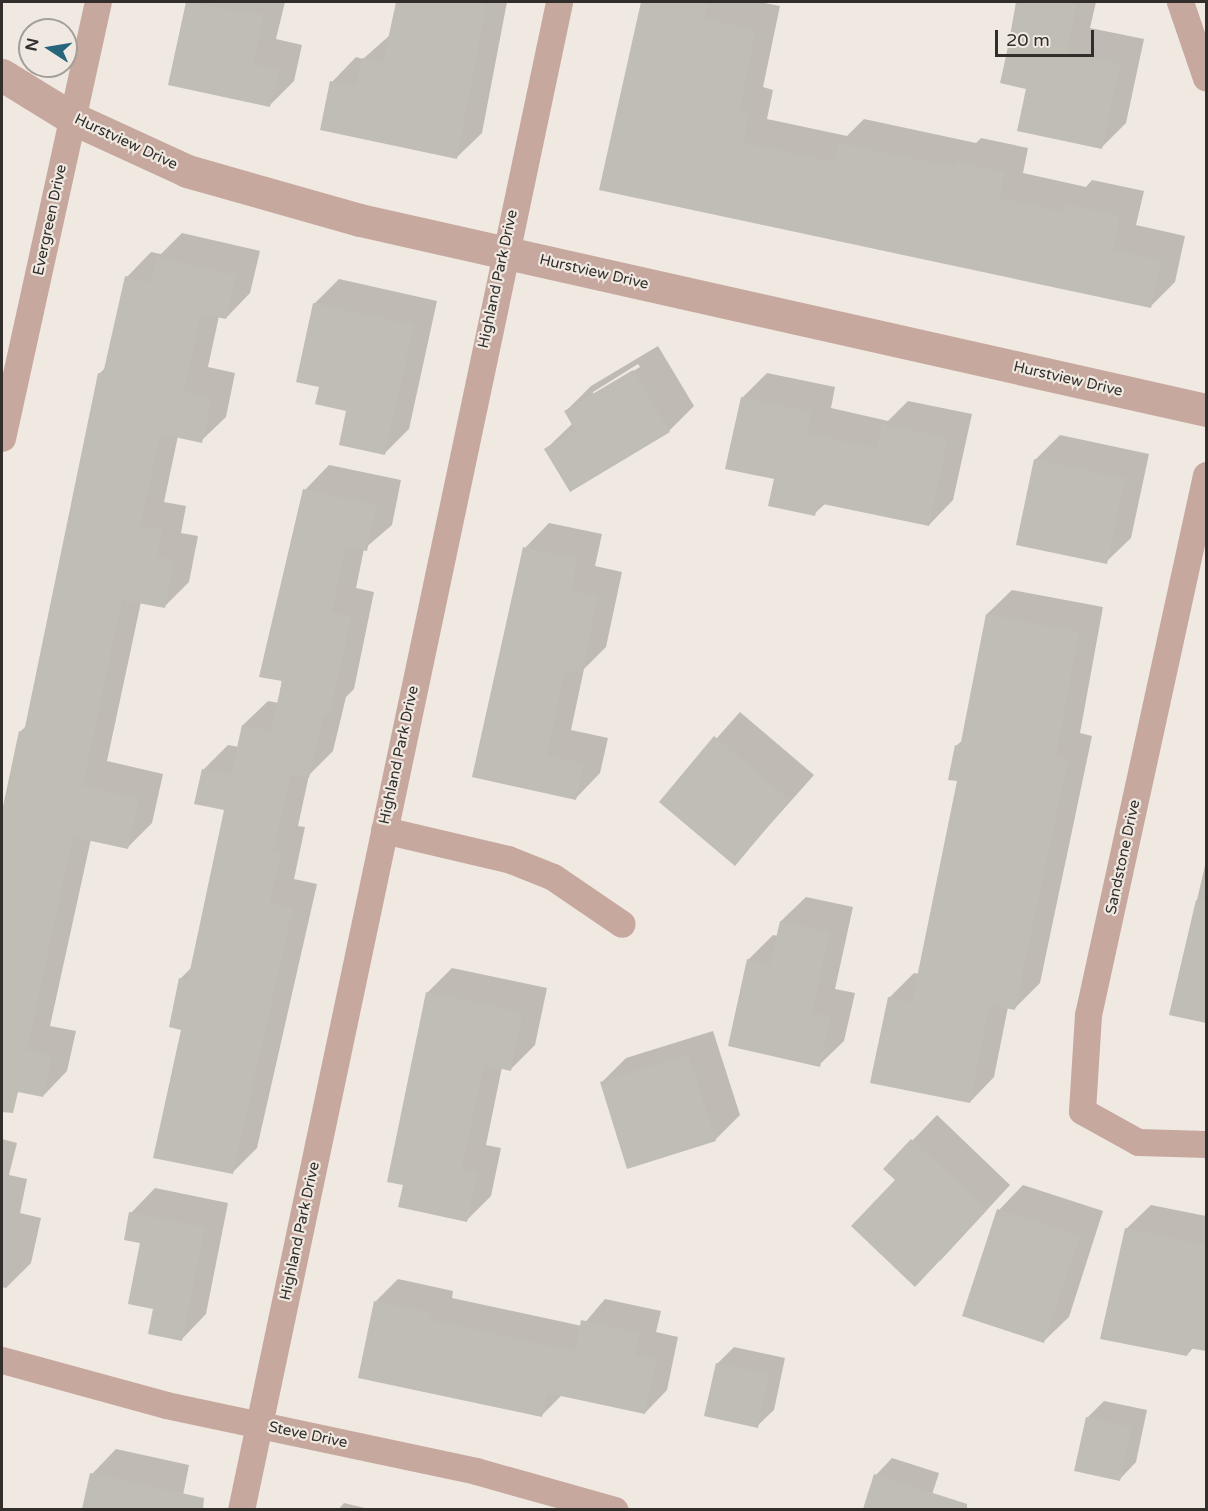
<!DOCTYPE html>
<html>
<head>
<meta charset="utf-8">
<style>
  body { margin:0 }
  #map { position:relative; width:1208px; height:1511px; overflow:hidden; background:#f0e9e1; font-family:"Varela Round",sans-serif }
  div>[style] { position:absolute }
  .shadow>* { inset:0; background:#0003 }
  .building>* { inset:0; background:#bfbdb4 }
  .minor>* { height:27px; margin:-13.5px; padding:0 13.5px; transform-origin:13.5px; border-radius:13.5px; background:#c7a89f }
  .tertiary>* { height:33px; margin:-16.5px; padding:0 16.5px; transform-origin:16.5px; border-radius:16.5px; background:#c7a89f }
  span { translate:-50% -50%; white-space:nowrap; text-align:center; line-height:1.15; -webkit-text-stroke:4.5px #f0e9e1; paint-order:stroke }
  .street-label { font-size:15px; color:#312e2b }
  .frame { position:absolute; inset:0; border:3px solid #312e2b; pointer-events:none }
  .north { position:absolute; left:18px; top:18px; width:60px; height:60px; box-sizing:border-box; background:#f0e9e1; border:2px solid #a49e98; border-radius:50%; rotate:282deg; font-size:16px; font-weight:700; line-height:24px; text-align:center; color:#312e2b }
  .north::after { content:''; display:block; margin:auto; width:21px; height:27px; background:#26657b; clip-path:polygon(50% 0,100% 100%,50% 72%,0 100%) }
  .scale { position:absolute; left:995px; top:30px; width:99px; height:27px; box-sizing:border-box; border:3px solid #312e2b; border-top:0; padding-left:8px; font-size:18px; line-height:21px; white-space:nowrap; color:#312e2b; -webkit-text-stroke:4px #f0e9e1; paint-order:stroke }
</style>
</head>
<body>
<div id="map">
  <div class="shadow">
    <div style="clip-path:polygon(188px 2px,285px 2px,276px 39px,302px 45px,294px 81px,270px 105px,170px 84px)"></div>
    <div style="clip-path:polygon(397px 2px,507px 2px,482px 133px,457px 157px,332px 82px,356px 57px,363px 59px,390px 35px)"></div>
    <div style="clip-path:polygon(642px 2px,760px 2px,780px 6px,763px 87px,773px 90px,767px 119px,847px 136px,864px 119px,976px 143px,981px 138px,1028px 148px,1023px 173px,1086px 187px,1092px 180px,1144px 191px,1136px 225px,1185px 236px,1175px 282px,1151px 306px,601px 189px)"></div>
    <div style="clip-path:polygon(1016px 2px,1096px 2px,1090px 28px,1144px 39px,1126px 123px,1101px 148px,1028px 87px,1002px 82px)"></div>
    <div style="clip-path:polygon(182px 233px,260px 251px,250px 293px,226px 318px,219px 316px,208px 367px,235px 373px,226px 417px,201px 441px,178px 436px,164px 502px,186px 506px,181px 533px,198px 536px,189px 582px,165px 606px,141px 602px,107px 761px,163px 774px,152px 823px,128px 847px,91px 839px,50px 1026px,76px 1031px,67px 1071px,43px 1096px,2px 1087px,2px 839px,5px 821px,2px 818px,20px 732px,27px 725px,99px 374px,106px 367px,127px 277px,151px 252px,161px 254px)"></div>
    <div style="clip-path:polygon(339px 279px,437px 301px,409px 429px,384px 454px,348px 409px,321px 386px,314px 304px)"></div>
    <div style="clip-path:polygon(evenodd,658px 346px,694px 406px,669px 431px,546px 449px,573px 423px,566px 411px,591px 386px,658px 346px,638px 364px,640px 367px,593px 395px,593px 392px,638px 364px)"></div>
    <div style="clip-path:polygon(767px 373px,835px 387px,831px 408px,888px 421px,908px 401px,972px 414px,953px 500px,929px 525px,826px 503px,814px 514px,776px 478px,742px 398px)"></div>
    <div style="clip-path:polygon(1060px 435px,1149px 454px,1131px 538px,1106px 562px,1035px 460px)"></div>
    <div style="clip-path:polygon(329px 465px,401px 480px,392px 525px,364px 549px,356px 588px,374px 592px,354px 689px,346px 697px,333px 751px,309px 775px,298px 826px,305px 827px,294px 879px,317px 884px,257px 1148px,232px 1173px,182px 1028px,180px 979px,192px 967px,226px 809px,204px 769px,228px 745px,239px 747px,243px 725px,268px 701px,279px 703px,305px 490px)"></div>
    <div style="clip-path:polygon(549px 523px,602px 534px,595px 566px,622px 572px,606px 647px,584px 669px,571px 730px,608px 738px,600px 773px,576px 798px,474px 776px,525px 548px)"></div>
    <div style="clip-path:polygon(1012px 590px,1103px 607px,1080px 733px,1092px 736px,1040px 983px,1015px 1008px,1008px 1007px,994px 1077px,970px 1102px,889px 998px,914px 973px,919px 974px,959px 780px,956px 746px,963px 740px,987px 614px)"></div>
    <div style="clip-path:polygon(740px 712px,814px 775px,735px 864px,661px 801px)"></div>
    <div style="clip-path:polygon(1206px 861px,1206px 1022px,1171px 1013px)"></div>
    <div style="clip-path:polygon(806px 897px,853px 907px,835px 989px,855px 993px,844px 1041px,819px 1065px,748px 960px,773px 935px,778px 936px,781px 921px)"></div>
    <div style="clip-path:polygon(452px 968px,547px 988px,535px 1045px,511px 1069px,502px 1067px,486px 1145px,501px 1148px,491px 1196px,466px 1221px,405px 1184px,427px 993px)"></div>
    <div style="clip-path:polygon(713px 1031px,740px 1115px,715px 1140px,601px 1083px,626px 1058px)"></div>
    <div style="clip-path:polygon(937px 1115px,1010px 1185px,940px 1261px,897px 1180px,885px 1169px)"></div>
    <div style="clip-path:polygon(2px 1139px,17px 1143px,9px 1175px,27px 1179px,20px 1213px,41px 1218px,31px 1263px,6px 1288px,2px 1287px)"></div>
    <div style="clip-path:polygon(1023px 1185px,1103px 1211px,1069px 1317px,1044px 1341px,999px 1210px)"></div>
    <div style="clip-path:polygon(155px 1188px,228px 1203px,206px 1314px,182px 1339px,155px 1308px,141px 1241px,131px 1213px)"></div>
    <div style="clip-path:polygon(1151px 1205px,1206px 1216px,1206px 1350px,1194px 1347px,1187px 1355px,1126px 1229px)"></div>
    <div style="clip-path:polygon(398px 1279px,453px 1291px,452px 1298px,582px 1326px,605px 1299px,661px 1311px,656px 1332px,678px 1337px,667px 1390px,645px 1413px,562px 1395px,542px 1415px,376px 1301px)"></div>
    <div style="clip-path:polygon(734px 1347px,785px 1358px,774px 1410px,757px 1426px,717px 1364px)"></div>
    <div style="clip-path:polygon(1104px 1401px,1147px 1410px,1136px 1462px,1120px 1479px,1087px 1418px)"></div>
    <div style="clip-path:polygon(116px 1449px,189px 1465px,180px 1510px,84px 1510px,92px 1474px)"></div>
    <div style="clip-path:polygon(892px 1458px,939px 1473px,927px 1510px,865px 1510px,876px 1475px)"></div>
    <div style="clip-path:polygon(344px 1503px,373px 1510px,338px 1510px)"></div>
  </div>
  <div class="building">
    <div style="clip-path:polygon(186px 2px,264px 15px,253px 64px,279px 69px,270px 107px,168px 85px)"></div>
    <div style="clip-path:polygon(396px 2px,487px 2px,457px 159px,320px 130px,330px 81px,356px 86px,362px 58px,383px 63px)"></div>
    <div style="clip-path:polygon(641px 2px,708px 2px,704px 19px,756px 30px,739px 112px,749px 114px,743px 143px,834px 162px,838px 143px,954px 167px,955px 162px,1005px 172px,999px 198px,1065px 212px,1066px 204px,1120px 216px,1113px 250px,1161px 260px,1151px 308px,599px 190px)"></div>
    <div style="clip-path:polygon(1018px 2px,1077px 2px,1067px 52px,1120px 64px,1102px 149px,1017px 131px,1026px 89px,1000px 83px)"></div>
    <div style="clip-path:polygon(156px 257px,236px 275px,226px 319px,201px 314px,184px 392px,212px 398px,202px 443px,161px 434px,140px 526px,163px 530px,157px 557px,174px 560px,165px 608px,122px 600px,83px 786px,139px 798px,128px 849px,73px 837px,27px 1050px,52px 1056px,43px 1097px,18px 1092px,13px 1113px,2px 1112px,2px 811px,19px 731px,24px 732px,98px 373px,103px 374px,125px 276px,151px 282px)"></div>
    <div style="clip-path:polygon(313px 303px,414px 325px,385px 455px,339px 445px,346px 411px,315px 404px,319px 387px,296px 382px)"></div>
    <div style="clip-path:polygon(633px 370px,670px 432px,570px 492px,544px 449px,575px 430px,564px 411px)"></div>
    <div style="clip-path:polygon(741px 397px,811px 412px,807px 433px,877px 448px,882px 424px,948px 438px,929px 526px,818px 503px,815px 516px,768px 506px,774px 479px,725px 469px)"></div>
    <div style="clip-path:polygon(1034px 459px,1125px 478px,1107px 564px,1016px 545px)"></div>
    <div style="clip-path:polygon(303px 489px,377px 505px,367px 551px,346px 546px,332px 612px,351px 617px,330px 715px,324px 714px,309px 778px,291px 774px,274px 850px,281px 852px,270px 903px,293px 908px,233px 1174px,153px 1158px,181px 1030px,169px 1027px,179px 978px,188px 980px,224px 810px,194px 804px,202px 769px,231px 775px,242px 725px,271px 731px,282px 681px,259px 677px)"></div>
    <div style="clip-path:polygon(523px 547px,578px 559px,571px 591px,598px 596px,582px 673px,565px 670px,547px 755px,584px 763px,576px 800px,472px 777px)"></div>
    <div style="clip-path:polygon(986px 614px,1079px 632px,1056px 757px,1068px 760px,1015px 1010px,990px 1005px,970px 1103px,870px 1083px,888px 997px,912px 1002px,957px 781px,948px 780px,955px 745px,960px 747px)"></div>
    <div style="clip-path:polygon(714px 736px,790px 800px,735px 866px,659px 802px)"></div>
    <div style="clip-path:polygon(1196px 900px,1206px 901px,1206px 1023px,1169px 1015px)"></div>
    <div style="clip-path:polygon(780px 921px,830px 932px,812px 1013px,831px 1017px,820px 1067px,728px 1046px,747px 959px,770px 965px)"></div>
    <div style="clip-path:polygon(426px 992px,523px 1012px,511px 1071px,484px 1065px,462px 1169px,478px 1173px,467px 1222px,398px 1207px,403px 1185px,387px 1182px)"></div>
    <div style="clip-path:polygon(688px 1054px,716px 1141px,627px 1169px,600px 1082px)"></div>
    <div style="clip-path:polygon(911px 1139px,987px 1210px,915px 1287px,851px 1226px,895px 1180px,883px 1169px)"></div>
    <div style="clip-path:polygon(997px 1209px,1080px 1236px,1044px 1343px,962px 1316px)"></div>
    <div style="clip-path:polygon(129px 1212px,205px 1227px,182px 1341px,148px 1334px,153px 1309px,128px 1304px,140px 1243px,124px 1240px)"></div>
    <div style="clip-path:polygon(1125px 1228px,1206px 1245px,1206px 1351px,1189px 1348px,1187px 1356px,1100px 1339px)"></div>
    <div style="clip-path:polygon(374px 1301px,432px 1313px,430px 1320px,575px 1351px,581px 1320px,639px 1333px,635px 1355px,657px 1359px,645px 1414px,547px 1393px,542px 1417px,358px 1378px)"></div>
    <div style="clip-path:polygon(716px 1363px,769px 1374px,758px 1428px,704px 1416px)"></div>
    <div style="clip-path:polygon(1086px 1417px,1131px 1427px,1120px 1481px,1074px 1471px)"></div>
    <div style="clip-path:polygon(90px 1473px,204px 1498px,203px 1509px,82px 1509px)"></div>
    <div style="clip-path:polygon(874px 1474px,967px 1504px,967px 1509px,863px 1509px)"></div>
  </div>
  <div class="minor">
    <div style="left:1180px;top:2px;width:80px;rotate:71.1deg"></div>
    <div style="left:2px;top:438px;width:446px;rotate:-77.6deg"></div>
    <div style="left:1206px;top:475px;width:553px;rotate:102.33deg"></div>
    <div style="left:1088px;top:1015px;width:96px;rotate:93.6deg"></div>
    <div style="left:1082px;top:1111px;width:64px;rotate:29deg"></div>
    <div style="left:1138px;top:1142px;width:68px;rotate:1.7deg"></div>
    <div style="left:384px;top:830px;width:127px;rotate:13.2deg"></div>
    <div style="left:508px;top:859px;width:48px;rotate:21.8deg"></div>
    <div style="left:553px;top:877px;width:83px;rotate:34.3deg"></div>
    <div style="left:2px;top:1360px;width:170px;rotate:15.3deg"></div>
    <div style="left:166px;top:1405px;width:317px;rotate:12deg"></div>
    <div style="left:476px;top:1471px;width:144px;rotate:15.7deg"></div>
    <div style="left:241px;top:1510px;width:1541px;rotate:-78.09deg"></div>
  </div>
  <div class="tertiary">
    <div style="left:2px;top:75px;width:82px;rotate:31.6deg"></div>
    <div style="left:72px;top:118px;width:127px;rotate:24.7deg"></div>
    <div style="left:187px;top:171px;width:180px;rotate:15.8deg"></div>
    <div style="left:360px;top:220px;width:867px;rotate:12.66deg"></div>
  </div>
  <div class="street-label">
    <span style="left:126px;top:142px;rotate:25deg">Hurstview Drive</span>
    <span style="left:50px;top:220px;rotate:-78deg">Evergreen Drive</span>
    <span style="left:594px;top:272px;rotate:13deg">Hurstview Drive</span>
    <span style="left:498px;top:279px;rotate:-78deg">Highland Park Drive</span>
    <span style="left:1068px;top:379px;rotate:13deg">Hurstview Drive</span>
    <span style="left:399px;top:755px;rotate:-78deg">Highland Park Drive</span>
    <span style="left:1123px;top:857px;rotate:-78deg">Sandstone Drive</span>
    <span style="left:300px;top:1231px;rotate:-78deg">Highland Park Drive</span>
    <span style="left:308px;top:1435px;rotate:12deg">Steve Drive</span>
  </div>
  <div class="frame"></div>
  <div class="north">N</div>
  <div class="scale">20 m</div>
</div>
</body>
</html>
